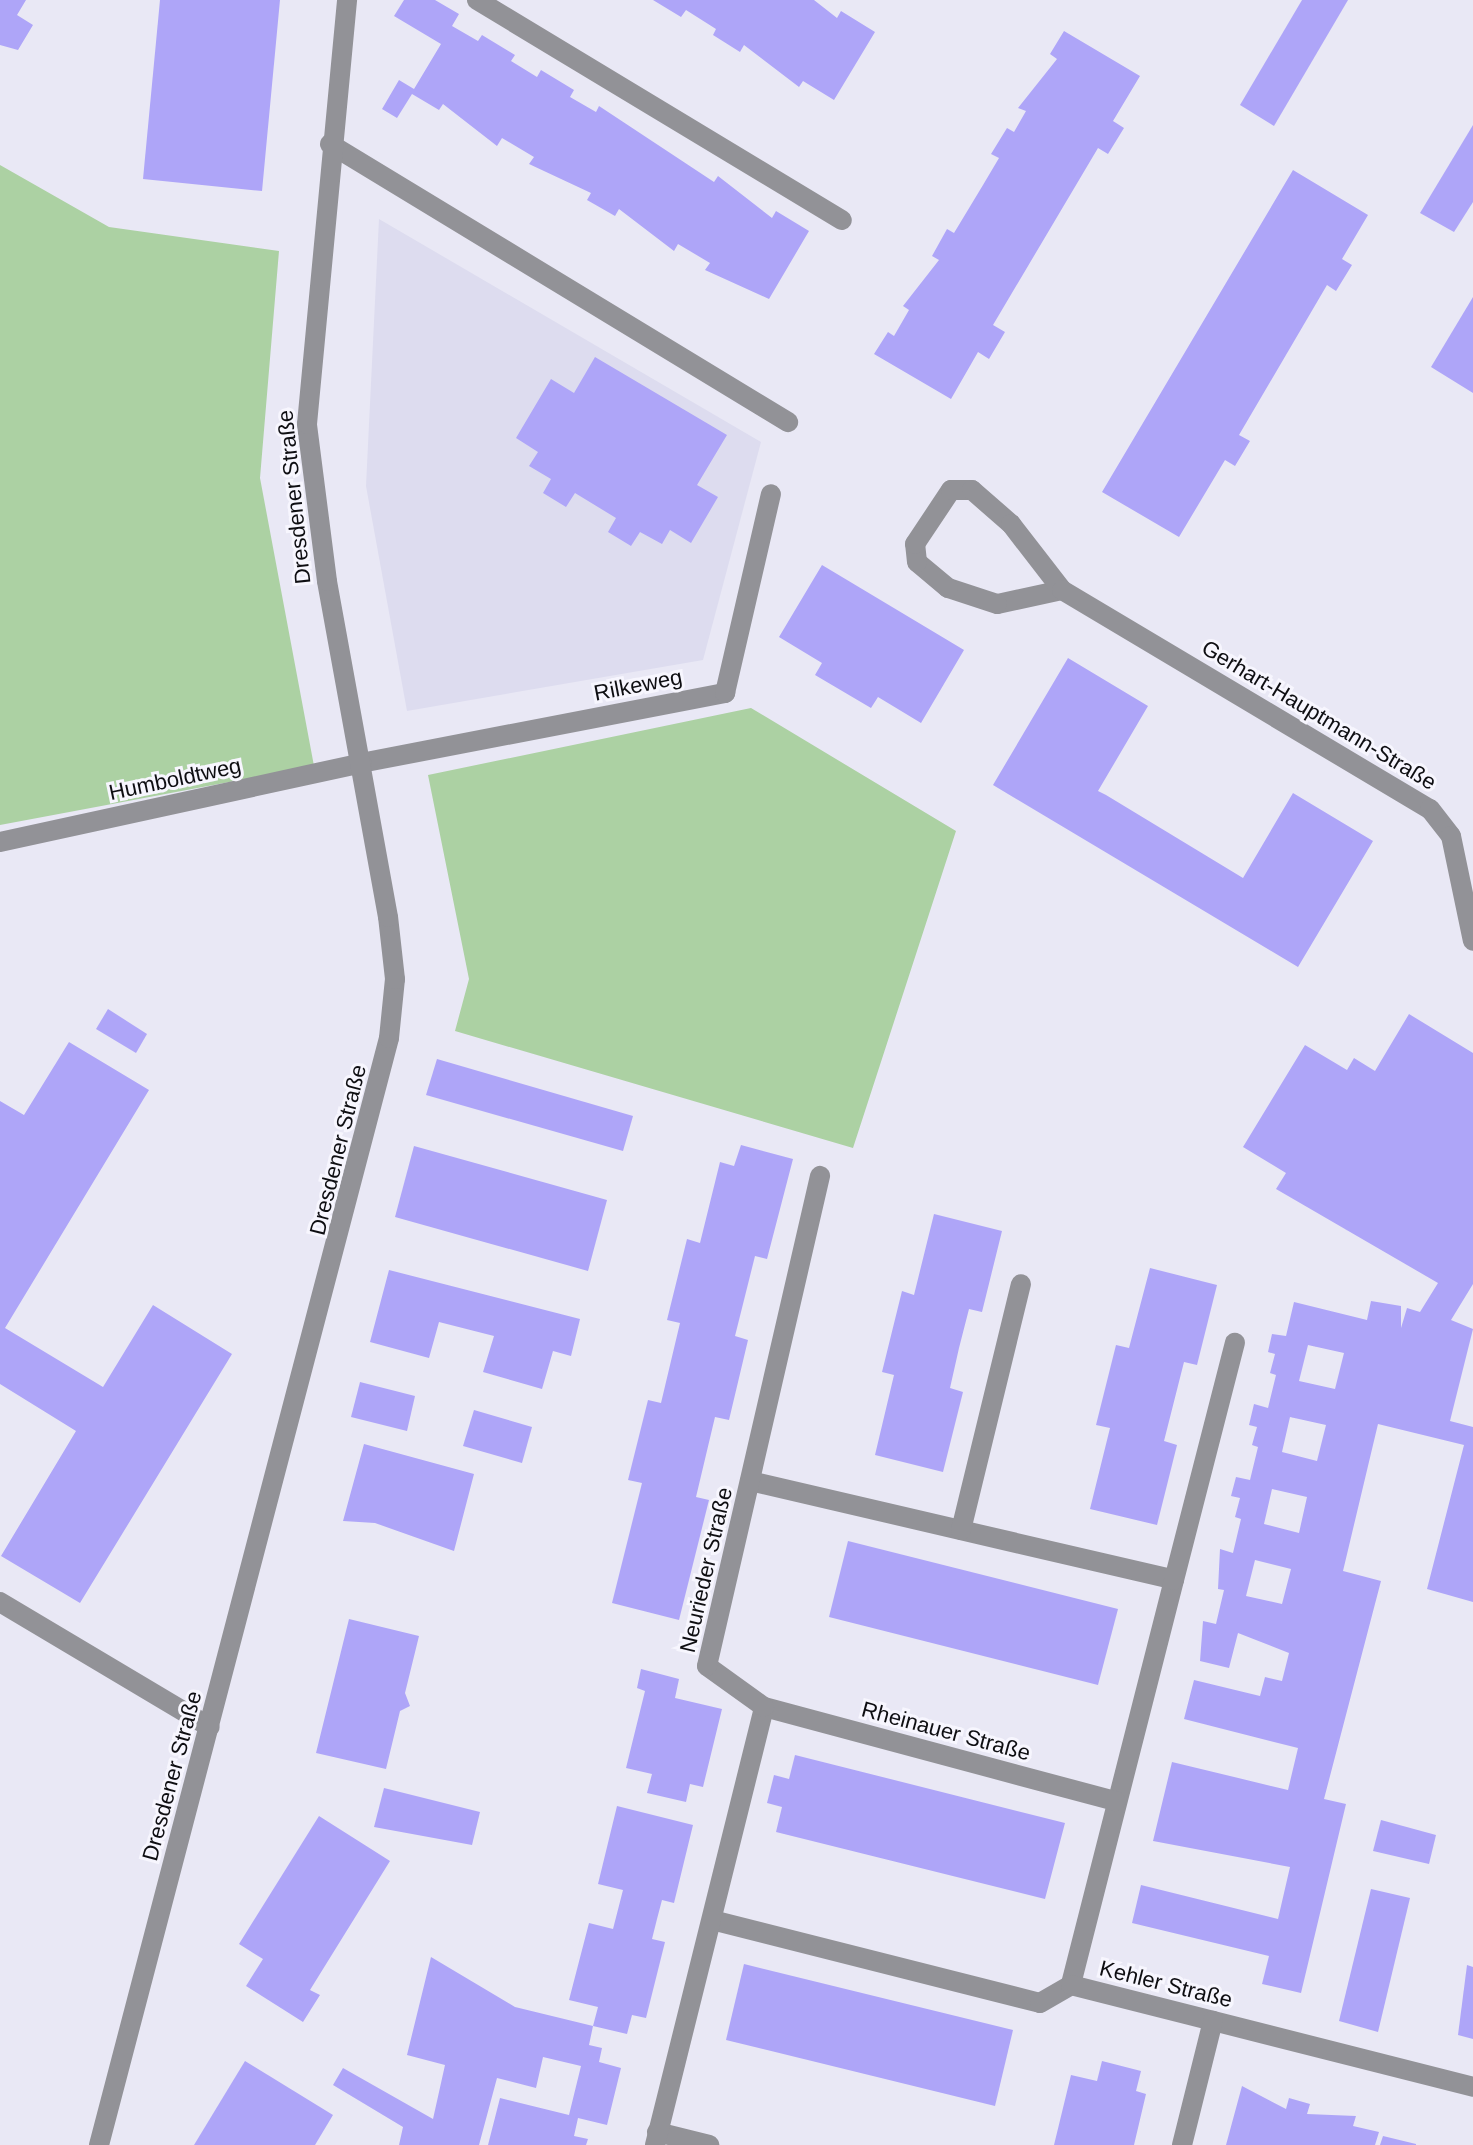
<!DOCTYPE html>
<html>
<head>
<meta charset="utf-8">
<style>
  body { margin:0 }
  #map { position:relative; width:1473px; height:2145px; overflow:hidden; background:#e9e8f5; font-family:Arial,sans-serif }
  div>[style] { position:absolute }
  .built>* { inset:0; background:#dddcef }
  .green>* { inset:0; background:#acd1a3 }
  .building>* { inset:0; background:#aea5f8 }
  .service>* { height:20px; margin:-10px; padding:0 10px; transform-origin:10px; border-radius:10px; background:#929297 }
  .minor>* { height:20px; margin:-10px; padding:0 10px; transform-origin:10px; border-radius:10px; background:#929297 }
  span { translate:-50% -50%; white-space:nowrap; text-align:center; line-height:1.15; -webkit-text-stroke:6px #f7f6fe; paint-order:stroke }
  .street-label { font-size:22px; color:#0e0e12 }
</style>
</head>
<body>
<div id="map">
  <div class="built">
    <div style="clip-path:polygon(379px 219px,761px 442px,703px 660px,407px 711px,366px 486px)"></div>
  </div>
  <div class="green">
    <div style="clip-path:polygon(0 165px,109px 227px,279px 251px,260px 478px,314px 766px,0 825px)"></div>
    <div style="clip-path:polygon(751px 708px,956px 831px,853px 1148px,455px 1031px,469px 979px,428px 775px)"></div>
  </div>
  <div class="building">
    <div style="clip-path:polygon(0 0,26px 0,17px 15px,33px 25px,18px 50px,0 45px)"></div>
    <div style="clip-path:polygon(160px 0,280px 0,262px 191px,143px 179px)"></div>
    <div style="clip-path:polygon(404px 0,435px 0,459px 14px,452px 26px,478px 41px,482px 35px,515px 55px,511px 61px,537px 77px,541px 70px,574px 90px,570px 97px,596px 112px,599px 106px,714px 182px,718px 176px,772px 218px,776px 211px,809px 231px,769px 299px,705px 270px,710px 263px,678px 244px,674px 251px,619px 209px,615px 216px,587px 200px,591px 193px,529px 164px,534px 157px,502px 138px,497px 146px,443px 104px,439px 110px,412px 94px,397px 118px,382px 109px,399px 80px,414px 89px,441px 44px,394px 16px)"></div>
    <div style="clip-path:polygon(653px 0,814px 0,837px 18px,841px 11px,875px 32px,834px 100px,803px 81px,799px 87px,744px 45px,740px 52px,713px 35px,716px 29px,686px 10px,681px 17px)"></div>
    <div style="clip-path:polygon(1302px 0,1348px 0,1274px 126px,1240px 105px)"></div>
    <div style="clip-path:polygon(1064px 31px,1140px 76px,1113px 121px,1124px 128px,1108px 154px,1098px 148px,993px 325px,1005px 332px,989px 359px,978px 352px,951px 399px,874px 354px,888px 332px,894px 336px,909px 310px,903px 306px,939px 260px,932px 256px,947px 229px,954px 233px,983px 185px,999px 158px,991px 154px,1007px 128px,1014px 132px,1026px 111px,1018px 108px,1057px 59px,1050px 54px)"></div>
    <div style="clip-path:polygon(1473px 125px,1473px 202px,1454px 232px,1420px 213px)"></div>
    <div style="clip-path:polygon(1293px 170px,1368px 215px,1342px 259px,1352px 265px,1336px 291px,1327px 285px,1239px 435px,1250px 441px,1235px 466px,1225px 460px,1179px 537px,1102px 492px)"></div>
    <div style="clip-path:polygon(1473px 297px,1473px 393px,1431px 367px)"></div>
    <div style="clip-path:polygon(595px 357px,727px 435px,697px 485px,718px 497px,691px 543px,670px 530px,662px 544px,640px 532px,631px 546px,608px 532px,616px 518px,575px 493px,566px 507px,543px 493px,551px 479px,529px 466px,538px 452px,516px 438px,551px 379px,574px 393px)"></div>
    <div style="clip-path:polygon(822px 565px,964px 650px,921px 723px,878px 697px,871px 708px,815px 675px,822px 663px,779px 637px)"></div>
    <div style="clip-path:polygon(1068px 658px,1148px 706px,1098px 791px,1106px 795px,1243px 878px,1293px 793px,1373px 841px,1298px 967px,993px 785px)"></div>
    <div style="clip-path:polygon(108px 1009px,147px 1034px,136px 1053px,96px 1029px)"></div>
    <div style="clip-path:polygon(evenodd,1409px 1014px,1473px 1053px,1473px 1284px,1451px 1320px,1473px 1329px,1450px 1421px,1473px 1427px,1473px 1602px,1427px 1589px,1464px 1445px,1378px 1424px,1343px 1571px,1381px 1581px,1324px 1799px,1346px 1804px,1301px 1993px,1262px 1984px,1269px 1956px,1132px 1923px,1141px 1885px,1278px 1919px,1290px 1867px,1153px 1841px,1172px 1762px,1288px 1790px,1298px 1748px,1184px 1719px,1194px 1680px,1260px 1696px,1265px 1677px,1282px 1681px,1289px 1653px,1238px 1633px,1229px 1668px,1200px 1661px,1203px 1621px,1216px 1624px,1224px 1590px,1218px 1589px,1220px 1549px,1233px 1553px,1241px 1519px,1235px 1517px,1240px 1498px,1231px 1496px,1236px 1477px,1250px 1480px,1258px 1447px,1252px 1445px,1257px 1427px,1249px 1425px,1254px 1404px,1268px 1408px,1276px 1375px,1270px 1373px,1275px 1354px,1268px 1352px,1272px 1334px,1286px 1336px,1294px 1302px,1367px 1320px,1371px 1301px,1401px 1306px,1401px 1328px,1407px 1308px,1420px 1312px,1438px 1283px,1276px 1189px,1286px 1173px,1243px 1147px,1305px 1045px,1347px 1070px,1354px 1058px,1375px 1071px,1409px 1014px,1308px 1345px,1344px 1353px,1335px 1389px,1299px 1381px,1308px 1345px,1409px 1014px,1290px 1417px,1326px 1425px,1317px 1461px,1282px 1452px,1290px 1417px,1409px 1014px,1272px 1489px,1307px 1497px,1299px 1533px,1264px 1524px,1272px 1489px,1409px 1014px,1255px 1560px,1291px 1569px,1282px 1604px,1246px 1596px,1255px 1560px)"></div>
    <div style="clip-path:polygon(69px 1042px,149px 1090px,5px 1328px,103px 1387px,153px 1305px,232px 1354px,80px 1603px,1px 1556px,76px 1431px,0 1384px,0 1101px,24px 1115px)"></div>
    <div style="clip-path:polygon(437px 1059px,633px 1116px,623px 1151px,426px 1095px)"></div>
    <div style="clip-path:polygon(741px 1145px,793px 1159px,767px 1259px,755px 1256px,735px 1336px,748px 1340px,729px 1420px,715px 1417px,696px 1497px,709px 1500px,679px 1620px,612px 1603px,642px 1483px,628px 1480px,648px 1400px,661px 1403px,680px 1323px,667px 1320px,687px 1239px,700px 1243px,720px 1162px,734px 1166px)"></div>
    <div style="clip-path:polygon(414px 1146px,607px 1200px,588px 1271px,395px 1217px)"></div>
    <div style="clip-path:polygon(934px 1214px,1002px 1231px,982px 1312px,969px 1309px,959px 1348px,950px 1388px,963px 1392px,943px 1472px,875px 1455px,894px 1375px,882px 1372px,902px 1291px,914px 1295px)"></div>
    <div style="clip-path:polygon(1150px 1268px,1217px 1285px,1197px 1365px,1184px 1362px,1164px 1441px,1177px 1445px,1157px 1525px,1090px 1509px,1110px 1428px,1096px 1425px,1116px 1345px,1129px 1348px)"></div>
    <div style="clip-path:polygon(389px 1270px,580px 1319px,571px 1356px,553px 1351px,542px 1389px,483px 1372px,494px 1336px,439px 1322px,429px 1358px,370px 1342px)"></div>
    <div style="clip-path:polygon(360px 1382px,415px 1396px,407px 1431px,351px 1417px)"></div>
    <div style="clip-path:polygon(474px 1410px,532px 1427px,522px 1463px,463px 1446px)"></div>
    <div style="clip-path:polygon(364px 1444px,474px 1474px,454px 1551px,375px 1523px,343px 1521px)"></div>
    <div style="clip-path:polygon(848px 1541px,1118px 1609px,1098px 1685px,829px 1617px)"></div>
    <div style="clip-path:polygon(349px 1619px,419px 1636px,405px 1693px,410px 1706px,400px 1711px,386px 1769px,316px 1753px)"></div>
    <div style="clip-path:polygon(641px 1669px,679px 1679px,675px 1698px,722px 1709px,703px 1787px,690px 1784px,686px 1802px,647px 1793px,652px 1774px,626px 1768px,645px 1691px,637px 1688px)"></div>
    <div style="clip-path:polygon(795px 1755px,1065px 1823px,1045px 1899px,776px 1832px,782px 1807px,767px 1803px,774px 1775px,789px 1779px)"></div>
    <div style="clip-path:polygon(384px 1788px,480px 1812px,472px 1845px,374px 1827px)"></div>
    <div style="clip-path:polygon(617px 1806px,693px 1825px,674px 1903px,662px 1900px,657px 1919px,652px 1939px,665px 1942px,646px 2018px,632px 2015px,627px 2034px,593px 2026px,598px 2007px,569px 2000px,589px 1923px,613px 1929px,623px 1890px,598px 1884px)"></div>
    <div style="clip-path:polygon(319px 1816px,390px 1861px,310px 1990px,320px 1995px,303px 2022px,246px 1986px,263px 1959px,239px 1944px)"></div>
    <div style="clip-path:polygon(1381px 1820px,1436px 1835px,1429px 1864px,1373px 1851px)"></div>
    <div style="clip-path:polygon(1371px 1889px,1410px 1898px,1378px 2032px,1339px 2021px)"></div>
    <div style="clip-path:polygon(431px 1957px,515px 2007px,593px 2026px,589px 2045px,602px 2048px,599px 2062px,621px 2068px,607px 2125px,578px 2118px,574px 2136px,588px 2139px,586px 2145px,488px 2145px,500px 2098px,569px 2115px,581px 2066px,543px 2057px,536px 2088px,497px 2078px,479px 2145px,399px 2145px,403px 2127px,333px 2085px,343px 2068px,433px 2119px,445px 2065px,407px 2055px)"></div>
    <div style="clip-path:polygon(744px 1964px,1013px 2030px,995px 2106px,726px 2040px)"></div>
    <div style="clip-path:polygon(1467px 1965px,1473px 1967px,1473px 2039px,1458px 2035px)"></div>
    <div style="clip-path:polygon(245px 2061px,333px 2115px,315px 2145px,194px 2145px)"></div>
    <div style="clip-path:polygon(1102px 2061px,1141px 2071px,1136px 2091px,1146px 2094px,1134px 2145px,1054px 2145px,1071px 2075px,1097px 2081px)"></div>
    <div style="clip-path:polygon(1242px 2086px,1286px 2109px,1289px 2098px,1310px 2104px,1307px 2114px,1356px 2116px,1353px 2126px,1379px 2132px,1375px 2145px,1226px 2145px)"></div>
    <div style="clip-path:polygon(1383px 2136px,1416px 2144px,1416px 2145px,1380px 2145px)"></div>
  </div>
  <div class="service">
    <div style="left:477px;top:0;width:426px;rotate:31.1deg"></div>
    <div style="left:330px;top:144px;width:536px;rotate:31.26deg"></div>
    <div style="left:361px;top:763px;width:371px;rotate:-10.9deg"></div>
    <div style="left:725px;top:693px;width:204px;rotate:-77deg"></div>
  </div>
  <div class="minor">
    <div style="left:1062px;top:590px;width:66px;rotate:167.8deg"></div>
    <div style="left:997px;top:604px;width:52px;rotate:-161.9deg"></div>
    <div style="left:948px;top:588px;width:40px;rotate:-140deg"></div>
    <div style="left:917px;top:562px;width:18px;rotate:-96deg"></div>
    <div style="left:915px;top:544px;width:65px;rotate:-56.3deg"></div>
    <div style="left:951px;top:490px;width:21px"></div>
    <div style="left:972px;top:490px;width:52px;rotate:41.1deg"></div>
    <div style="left:1011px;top:524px;width:83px;rotate:52.3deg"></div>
    <div style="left:1062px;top:590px;width:428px;rotate:30.8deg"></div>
    <div style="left:1430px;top:809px;width:34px;rotate:52deg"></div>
    <div style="left:1451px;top:836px;width:107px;rotate:78.2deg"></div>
    <div style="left:0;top:842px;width:370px;rotate:-12.3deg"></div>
    <div style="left:750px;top:1481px;width:435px;rotate:13.1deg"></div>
    <div style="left:1174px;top:1580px;width:418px;rotate:104.3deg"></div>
    <div style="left:961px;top:1530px;width:253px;rotate:-76.3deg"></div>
    <div style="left:1174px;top:1580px;width:245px;rotate:-75.6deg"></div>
    <div style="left:0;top:1602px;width:244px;rotate:30.8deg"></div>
    <div style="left:764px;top:1707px;width:364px;rotate:15deg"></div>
    <div style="left:712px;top:1920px;width:338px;rotate:14.2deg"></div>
    <div style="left:1040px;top:2003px;width:36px;rotate:-30deg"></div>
    <div style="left:1071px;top:1985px;width:415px;rotate:14.2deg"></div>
    <div style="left:657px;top:2132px;width:54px;rotate:14deg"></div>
    <div style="left:99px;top:2145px;width:1144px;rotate:-75.32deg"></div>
    <div style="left:389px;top:1038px;width:59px;rotate:-84.2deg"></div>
    <div style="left:395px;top:979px;width:62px;rotate:-96.4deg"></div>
    <div style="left:388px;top:917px;width:341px;rotate:-100.3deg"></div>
    <div style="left:327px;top:581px;width:158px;rotate:-97.3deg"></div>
    <div style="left:307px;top:424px;width:426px;rotate:-84.6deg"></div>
    <div style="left:655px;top:2145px;width:451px;rotate:-76deg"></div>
    <div style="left:764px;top:1707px;width:70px;rotate:-144.3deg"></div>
    <div style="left:707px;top:1666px;width:503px;rotate:-77.01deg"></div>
    <div style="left:1182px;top:2145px;width:128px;rotate:-76deg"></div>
  </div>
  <div class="street-label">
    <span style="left:294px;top:497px;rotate:-96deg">Dresdener Straße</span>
    <span style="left:638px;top:685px;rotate:-11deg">Rilkeweg</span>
    <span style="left:1319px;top:715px;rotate:31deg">Gerhart-Hauptmann-Straße</span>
    <span style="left:175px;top:779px;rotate:-12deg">Humboldtweg</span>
    <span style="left:338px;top:1150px;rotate:-76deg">Dresdener Straße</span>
    <span style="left:706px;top:1570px;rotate:-77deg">Neurieder Straße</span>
    <span style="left:946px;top:1731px;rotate:15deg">Rheinauer Straße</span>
    <span style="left:172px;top:1776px;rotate:-75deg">Dresdener Straße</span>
    <span style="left:1166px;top:1984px;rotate:14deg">Kehler Straße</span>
  </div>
</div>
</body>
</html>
